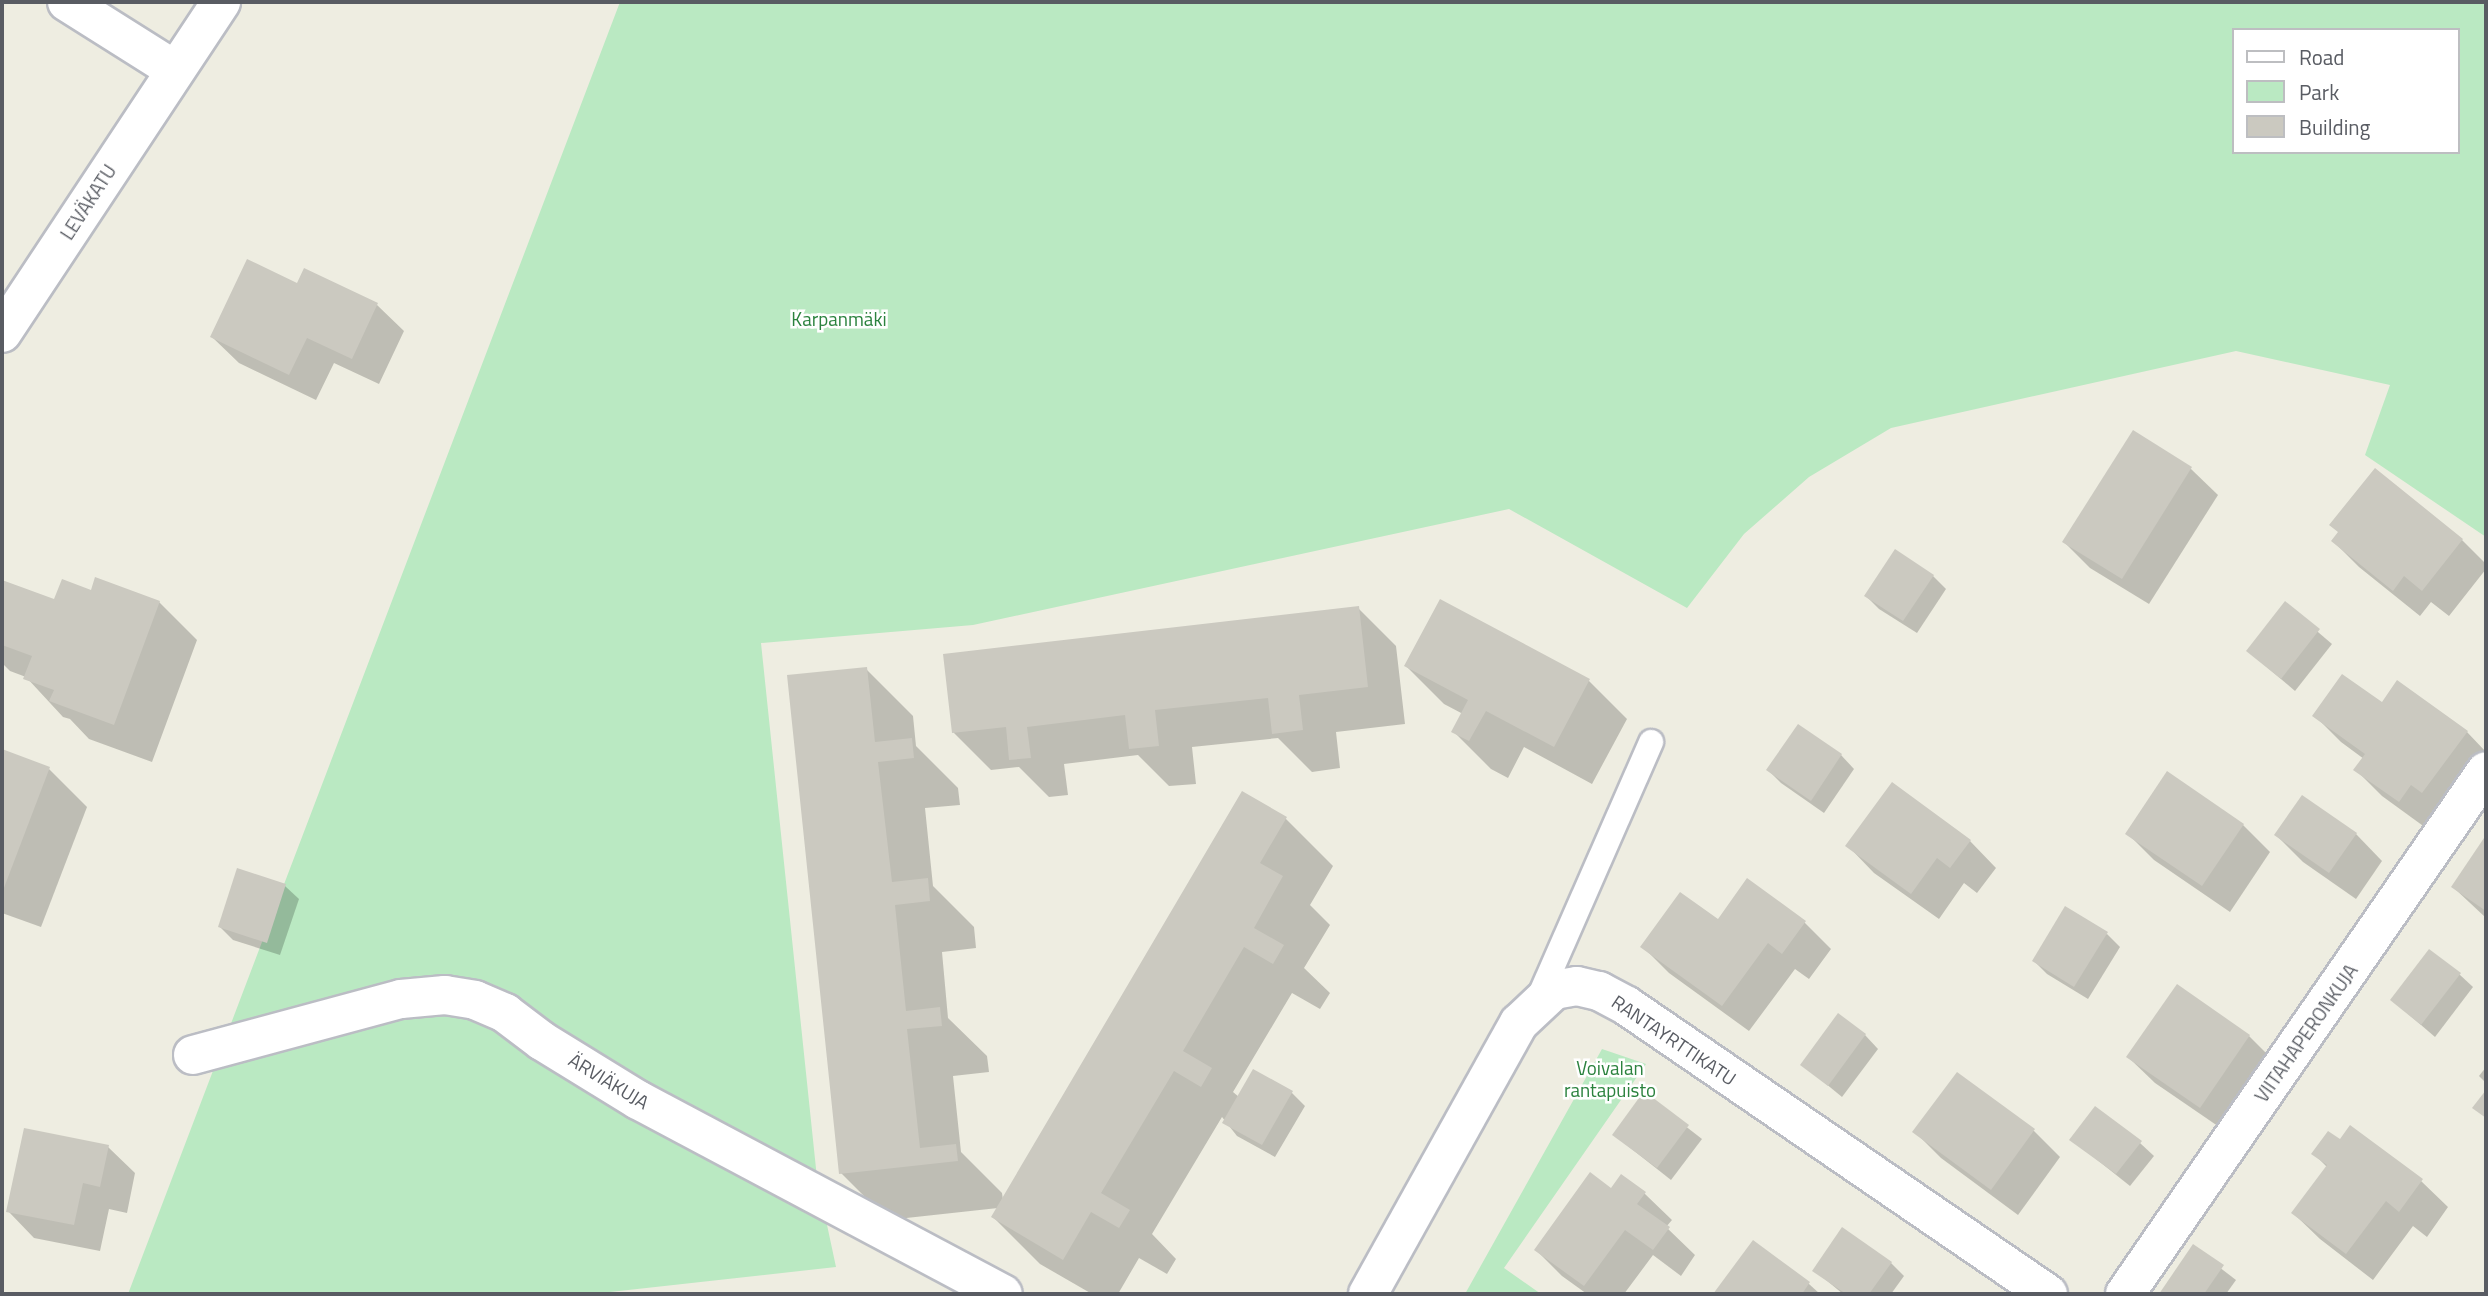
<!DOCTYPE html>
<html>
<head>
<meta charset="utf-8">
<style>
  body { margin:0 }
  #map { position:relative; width:2488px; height:1296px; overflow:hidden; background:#eeede1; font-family:"Titillium Web",sans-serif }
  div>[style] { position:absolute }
  .green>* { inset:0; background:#bae9c2 }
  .shadow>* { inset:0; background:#0003 }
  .building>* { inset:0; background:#cbc9c0 }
  .roads { filter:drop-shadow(2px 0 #bbbdc4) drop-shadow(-2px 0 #bbbdc4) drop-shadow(0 2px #bbbdc4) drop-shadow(0 -2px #bbbdc4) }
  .lane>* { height:24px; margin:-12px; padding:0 12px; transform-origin:12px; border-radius:12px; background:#fff }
  .street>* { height:38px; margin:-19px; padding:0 19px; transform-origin:19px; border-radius:19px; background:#fff }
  span { translate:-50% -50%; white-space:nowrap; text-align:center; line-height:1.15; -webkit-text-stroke:5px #fff; paint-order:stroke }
  .street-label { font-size:19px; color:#595c63 }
  .park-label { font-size:19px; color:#2b823e }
  .frame { position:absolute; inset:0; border:4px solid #595c63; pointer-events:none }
  .legend { position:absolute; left:2232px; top:28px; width:228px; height:126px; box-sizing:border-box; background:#fff; border:2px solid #bdbec1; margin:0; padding:9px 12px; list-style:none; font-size:21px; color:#595c63 }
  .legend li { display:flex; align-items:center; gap:14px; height:35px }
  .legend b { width:35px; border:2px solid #bdbec1 }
</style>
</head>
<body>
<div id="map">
  <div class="green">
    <div style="clip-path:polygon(evenodd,620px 2px,2486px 2px,2486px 537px,2365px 455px,2390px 385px,2236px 351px,1891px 428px,1809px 477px,1744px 534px,1687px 608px,1509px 509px,973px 625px,761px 643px,817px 1178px,836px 1267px,592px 1294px,128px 1294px,620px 2px,2234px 30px,2458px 30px,2458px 152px,2234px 152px,2234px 30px)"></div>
    <div style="clip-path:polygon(1602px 1049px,1646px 1064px,1504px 1268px,1541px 1294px,1465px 1294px)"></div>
  </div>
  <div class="shadow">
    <div style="clip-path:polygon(298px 285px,377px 305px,404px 331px,379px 384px,334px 363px,316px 400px,239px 363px,212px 337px)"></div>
    <div style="clip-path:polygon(2133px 432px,2191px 469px,2218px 495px,2149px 604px,2090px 568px,2064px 542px)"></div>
    <div style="clip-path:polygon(2462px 540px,2486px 564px,2486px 569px,2449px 616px,2431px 602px,2420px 616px,2359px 567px,2333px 541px)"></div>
    <div style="clip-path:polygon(1896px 551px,1933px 576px,1946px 589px,1917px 633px,1879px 609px,1866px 596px)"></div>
    <div style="clip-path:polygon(2px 582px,55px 601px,92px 593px,159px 602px,197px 640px,152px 762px,89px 739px,70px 719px,63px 717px,26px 677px,10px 671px,2px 663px)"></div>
    <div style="clip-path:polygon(2285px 604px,2332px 644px,2295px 691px,2248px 651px)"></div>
    <div style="clip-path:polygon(1358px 608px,1396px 646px,1405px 724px,1336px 732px,1340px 768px,1312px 772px,1278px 738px,1192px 747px,1196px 784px,1169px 786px,1138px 755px,1064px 764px,1068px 795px,1049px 797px,1019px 767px,991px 770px,953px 732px)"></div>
    <div style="clip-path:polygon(1406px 666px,1589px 681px,1627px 719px,1592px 784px,1524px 747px,1508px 778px,1491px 769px,1453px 731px,1463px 714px,1444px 704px)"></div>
    <div style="clip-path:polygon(866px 669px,913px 716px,916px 746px,958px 788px,960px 805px,925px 808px,933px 886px,974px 927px,976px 948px,942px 952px,948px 1018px,987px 1056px,989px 1072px,953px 1076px,961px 1152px,1002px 1193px,1003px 1200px,1243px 793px,1286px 819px,1333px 866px,1310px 905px,1330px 925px,1304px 968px,1330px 993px,1320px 1009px,1292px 993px,1233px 1092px,1239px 1097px,1292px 1093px,1305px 1106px,1275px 1157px,1237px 1136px,1222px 1117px,1152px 1234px,1176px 1259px,1167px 1274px,1139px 1258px,1118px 1294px,1092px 1294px,1040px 1264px,993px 1217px,998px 1208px,888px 1220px,841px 1173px)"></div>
    <div style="clip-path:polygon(2382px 704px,2467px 732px,2486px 752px,2486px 768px,2426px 828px,2382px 796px,2356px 770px,2364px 759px,2341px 742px,2314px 715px)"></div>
    <div style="clip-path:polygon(2px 751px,49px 769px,87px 807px,41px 927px,2px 913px)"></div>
    <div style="clip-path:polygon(1841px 755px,1854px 769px,1824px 813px,1781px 783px,1768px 770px)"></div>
    <div style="clip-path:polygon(2167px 774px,2243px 825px,2270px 852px,2230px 912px,2154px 860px,2127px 833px)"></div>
    <div style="clip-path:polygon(2356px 834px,2382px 861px,2356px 899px,2303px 862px,2276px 835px)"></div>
    <div style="clip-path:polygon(2486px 838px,2486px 918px,2453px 887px)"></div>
    <div style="clip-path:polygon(1970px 841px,1996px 868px,1977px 893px,1964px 883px,1939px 919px,1874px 873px,1848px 846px)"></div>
    <div style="clip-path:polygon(1748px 881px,1805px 923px,1831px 949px,1809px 979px,1795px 969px,1749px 1031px,1669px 973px,1643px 947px,1718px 922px)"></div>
    <div style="clip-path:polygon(285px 886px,299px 899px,280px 955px,233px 940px,220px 927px)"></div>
    <div style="clip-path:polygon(2107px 934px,2120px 947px,2088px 999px,2047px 974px,2034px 961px)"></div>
    <div style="clip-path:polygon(2459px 974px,2473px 987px,2435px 1037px,2392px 1000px)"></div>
    <div style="clip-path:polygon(2177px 986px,2249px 1036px,2276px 1063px,2228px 1133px,2155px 1083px,2128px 1057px)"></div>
    <div style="clip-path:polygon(1865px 1035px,1878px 1049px,1842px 1097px,1803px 1065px)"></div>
    <div style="clip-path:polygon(2486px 1067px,2486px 1083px,2479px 1076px)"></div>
    <div style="clip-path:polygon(1644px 1094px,1702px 1139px,1671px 1180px,1614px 1135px)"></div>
    <div style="clip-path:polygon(2034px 1131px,2060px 1157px,2018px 1215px,1941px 1158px,1915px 1132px)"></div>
    <div style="clip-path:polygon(2071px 1139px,2140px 1143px,2154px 1156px,2130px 1186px)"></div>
    <div style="clip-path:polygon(2340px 1141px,2421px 1181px,2448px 1207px,2427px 1237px,2413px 1226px,2373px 1280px,2320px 1239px,2293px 1213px,2327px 1167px,2314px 1154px)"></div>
    <div style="clip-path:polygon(108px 1147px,135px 1173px,127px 1213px,109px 1209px,100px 1251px,34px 1238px,8px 1211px)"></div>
    <div style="clip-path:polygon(1621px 1177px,1645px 1194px,1672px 1220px,1666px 1227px,1695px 1255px,1681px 1276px,1653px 1255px,1624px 1294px,1587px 1294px,1562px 1276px,1536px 1250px,1612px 1190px)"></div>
    <div style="clip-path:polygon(1753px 1243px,1809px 1284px,1820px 1294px,1716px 1294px)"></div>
    <div style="clip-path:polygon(2193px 1247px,2236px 1280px,2226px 1294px,2161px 1294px)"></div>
    <div style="clip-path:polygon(1891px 1263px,1904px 1276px,1891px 1294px,1843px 1294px,1814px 1270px)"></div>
  </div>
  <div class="building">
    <div style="clip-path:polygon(247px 259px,297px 283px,304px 268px,378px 303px,352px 359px,307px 338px,289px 375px,210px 337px)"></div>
    <div style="clip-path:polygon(2133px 430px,2192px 467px,2122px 579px,2062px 542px)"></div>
    <div style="clip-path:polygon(2375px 468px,2463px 539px,2422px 591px,2404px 576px,2393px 591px,2331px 541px,2338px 532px,2329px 525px)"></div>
    <div style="clip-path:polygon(1895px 549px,1934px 575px,1903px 621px,1864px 596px)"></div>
    <div style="clip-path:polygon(95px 577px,160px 601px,114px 725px,49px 701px,54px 690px,23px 679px,32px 656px,2px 645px,2px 580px,54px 599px,62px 579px,91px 590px)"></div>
    <div style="clip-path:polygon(1440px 599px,1590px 679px,1554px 747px,1486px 711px,1469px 741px,1451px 732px,1468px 700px,1404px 666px)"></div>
    <div style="clip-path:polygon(2285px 601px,2320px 629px,2281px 679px,2246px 651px)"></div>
    <div style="clip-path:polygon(1359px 606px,1368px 687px,1299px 695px,1303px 730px,1272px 734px,1268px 698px,1155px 710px,1159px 746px,1129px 749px,1125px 715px,1027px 727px,1031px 758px,1009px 760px,1006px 727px,952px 733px,943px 654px)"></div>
    <div style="clip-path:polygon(867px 667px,875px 742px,912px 738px,914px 758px,878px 762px,892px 882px,928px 878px,930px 901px,895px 905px,906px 1011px,940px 1007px,942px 1026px,907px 1029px,920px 1148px,956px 1144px,958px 1161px,839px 1174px,787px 675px)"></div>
    <div style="clip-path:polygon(2342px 674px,2382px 702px,2397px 680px,2468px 731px,2422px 793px,2411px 785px,2399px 802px,2353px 770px,2365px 754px,2312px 716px)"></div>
    <div style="clip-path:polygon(1798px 724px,1842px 754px,1811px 801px,1766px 770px)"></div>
    <div style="clip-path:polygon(2px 749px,50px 767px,2px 893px)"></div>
    <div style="clip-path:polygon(2167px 771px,2244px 824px,2202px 886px,2125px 834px)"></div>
    <div style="clip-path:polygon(1892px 782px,1971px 840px,1950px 868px,1937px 858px,1911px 894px,1845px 846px)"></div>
    <div style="clip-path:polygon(1242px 791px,1287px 817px,1260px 863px,1283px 876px,1254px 928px,1284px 945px,1273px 964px,1244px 947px,1183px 1051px,1212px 1068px,1201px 1087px,1174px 1071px,1101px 1193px,1130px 1210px,1119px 1228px,1091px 1212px,1063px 1260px,991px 1217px)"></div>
    <div style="clip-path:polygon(2302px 795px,2357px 833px,2329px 873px,2274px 835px)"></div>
    <div style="clip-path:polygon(2486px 835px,2486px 911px,2451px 887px)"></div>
    <div style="clip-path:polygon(237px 868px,286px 884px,267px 943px,218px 927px)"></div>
    <div style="clip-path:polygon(1747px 878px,1806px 921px,1782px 954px,1768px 943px,1722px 1006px,1640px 947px,1680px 892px,1718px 919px)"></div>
    <div style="clip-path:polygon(2065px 906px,2108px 932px,2074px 987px,2032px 961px)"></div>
    <div style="clip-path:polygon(2429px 949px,2461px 973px,2421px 1025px,2390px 1000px)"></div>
    <div style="clip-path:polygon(2177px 984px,2250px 1035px,2200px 1108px,2126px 1057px)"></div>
    <div style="clip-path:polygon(1838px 1013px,1866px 1034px,1828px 1086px,1800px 1065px)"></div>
    <div style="clip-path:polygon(1253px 1069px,1293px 1091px,1262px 1145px,1222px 1123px)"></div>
    <div style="clip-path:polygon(1957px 1072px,2035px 1129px,1991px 1190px,1912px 1132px)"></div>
    <div style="clip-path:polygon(2486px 1090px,2486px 1118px,2472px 1108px)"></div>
    <div style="clip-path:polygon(1644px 1091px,1689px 1125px,1657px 1168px,1612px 1135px)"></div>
    <div style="clip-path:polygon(2095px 1106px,2142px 1141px,2116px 1174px,2069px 1140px)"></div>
    <div style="clip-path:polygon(2350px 1125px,2423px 1179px,2399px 1212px,2386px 1201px,2346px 1254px,2291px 1213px,2327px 1165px,2311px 1154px,2328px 1131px,2340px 1139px)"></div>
    <div style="clip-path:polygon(24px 1128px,109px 1145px,100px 1187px,83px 1183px,74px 1225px,6px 1212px)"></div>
    <div style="clip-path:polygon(1590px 1172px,1611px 1188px,1621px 1174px,1646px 1192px,1637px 1204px,1670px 1227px,1653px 1250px,1625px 1230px,1584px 1286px,1534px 1250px)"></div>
    <div style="clip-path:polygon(1842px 1227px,1892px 1262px,1869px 1294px,1846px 1294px,1812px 1271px)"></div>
    <div style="clip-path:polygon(1753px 1240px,1810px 1282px,1802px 1294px,1713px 1294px)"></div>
    <div style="clip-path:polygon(2193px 1244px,2224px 1265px,2204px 1294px,2159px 1294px)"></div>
  </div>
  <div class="roads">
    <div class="lane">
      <div style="left:1537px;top:1002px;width:284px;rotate:-66.3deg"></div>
    </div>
    <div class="street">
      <div style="left:67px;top:2px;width:128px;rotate:32.2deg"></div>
      <div style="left:2px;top:333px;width:397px;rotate:-56.5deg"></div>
      <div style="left:193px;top:1055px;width:215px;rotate:-15.1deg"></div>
      <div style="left:401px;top:999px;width:44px;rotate:-5.2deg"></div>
      <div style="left:445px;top:995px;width:30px;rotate:9deg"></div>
      <div style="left:475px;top:1000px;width:33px;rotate:23deg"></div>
      <div style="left:505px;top:1013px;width:46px;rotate:37.1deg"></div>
      <div style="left:542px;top:1041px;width:113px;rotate:31.6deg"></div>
      <div style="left:638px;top:1100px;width:413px;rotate:28deg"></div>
      <div style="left:1368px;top:1294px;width:310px;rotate:-60.9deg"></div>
      <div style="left:1519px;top:1023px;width:48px;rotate:-43.3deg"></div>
      <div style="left:1554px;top:990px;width:23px;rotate:-10deg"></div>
      <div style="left:1577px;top:986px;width:23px;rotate:13deg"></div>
      <div style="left:1599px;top:991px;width:32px;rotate:28deg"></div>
      <div style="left:1627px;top:1006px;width:510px;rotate:34.38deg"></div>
      <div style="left:2125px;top:1294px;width:635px;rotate:-55.38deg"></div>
    </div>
  </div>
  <div class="street-label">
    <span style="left:88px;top:202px;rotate:-57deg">LEVÄKATU</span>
    <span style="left:2306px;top:1033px;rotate:-55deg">VIITAHAPERONKUJA</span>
    <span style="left:1674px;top:1040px;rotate:34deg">RANTAYRTTIKATU</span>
    <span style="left:609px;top:1081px;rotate:31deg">ÄRVIÄKUJA</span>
  </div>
  <div class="park-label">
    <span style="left:839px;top:319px">Karpanmäki</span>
    <span style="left:1610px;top:1079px">Voivalan<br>rantapuisto</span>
  </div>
  <div class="frame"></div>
  <ul class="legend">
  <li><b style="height:9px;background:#fff"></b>Road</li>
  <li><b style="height:19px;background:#bae9c2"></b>Park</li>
  <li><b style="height:19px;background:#cbc9c0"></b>Building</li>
  </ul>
</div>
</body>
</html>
